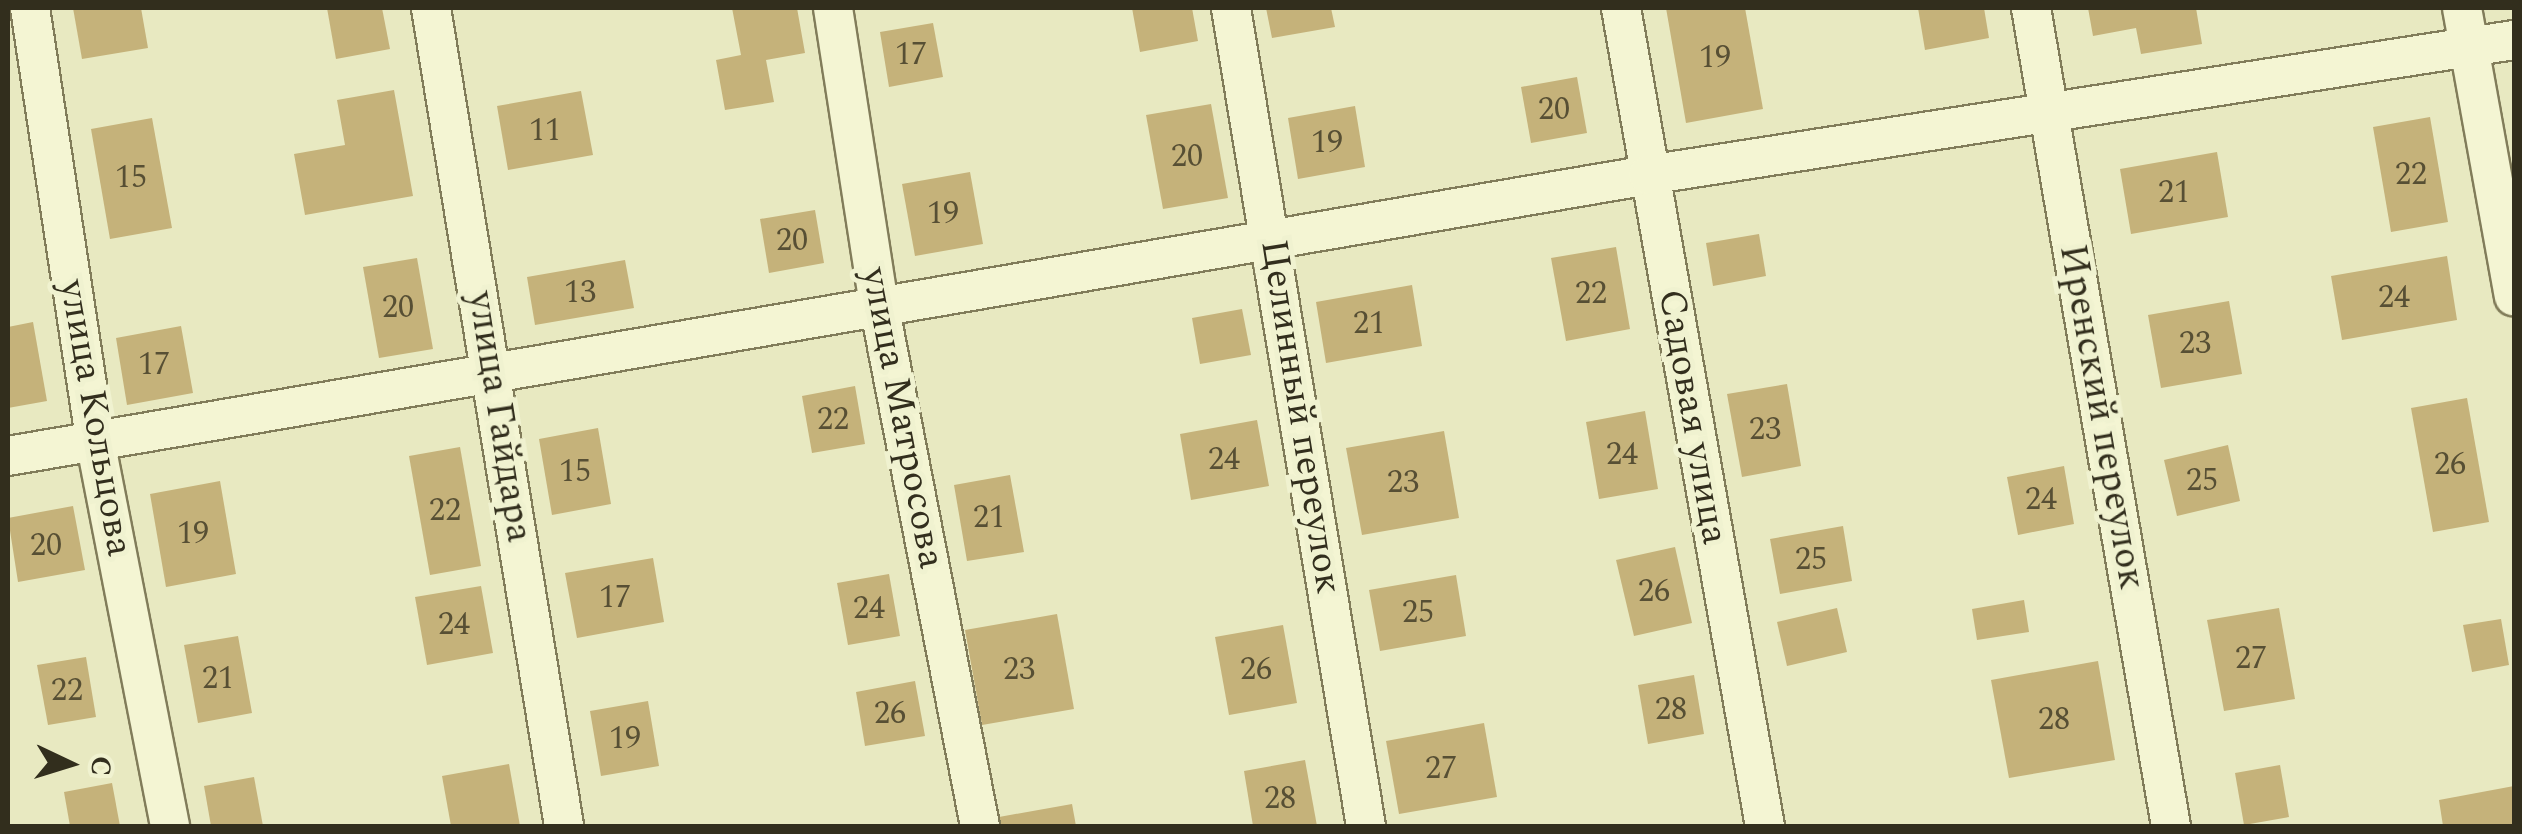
<!DOCTYPE html>
<html>
<head>
<meta charset="utf-8">
<style>
  body { margin:0 }
  #map { position:relative; width:2522px; height:834px; overflow:hidden; background:#e8e9c1; font-family:Spectral,serif }
  div>[style] { position:absolute }
  .building>* { inset:0; background:#c5b27a }
  .roads { filter:drop-shadow(2px 0 #817c5a) drop-shadow(-2px 0 #817c5a) drop-shadow(0 2px #817c5a) drop-shadow(0 -2px #817c5a) }
  .minor>* { height:38px; margin:-19px; padding:0 19px; transform-origin:19px; border-radius:19px; background:#f4f5d3 }
  span { translate:-50% -50%; white-space:nowrap; text-align:center; line-height:1.15; -webkit-text-stroke:10px #f0f2d0; paint-order:stroke }
  .number-label { font-size:32px; color:#574f34 }
  .number-label span { -webkit-text-stroke-width:0 }
  .street-label { font-size:38px; color:#322e1d }
  .frame { position:absolute; inset:0; border:10px solid #322e1d; pointer-events:none }
  .north { position:absolute; left:20px; top:714px; width:100px; height:100px; -webkit-text-stroke:8px #f0f2d0; paint-order:stroke; rotate:94deg; font-size:28px; font-weight:700; line-height:40px; text-align:center; color:#322e1d }
  .north::after { content:''; display:block; margin:auto; width:35px; height:45px; background:#322e1d; clip-path:polygon(50% 0,100% 100%,50% 72%,0 100%) }
</style>
</head>
<body>
<div id="map">
  <div class="building">
    <div style="clip-path:polygon(73px 8px,141px 8px,148px 48px,82px 59px)"></div>
    <div style="clip-path:polygon(327px 8px,382px 8px,390px 49px,336px 59px)"></div>
    <div style="clip-path:polygon(732px 8px,797px 8px,805px 53px,766px 60px,774px 102px,725px 110px,716px 60px,741px 55px)"></div>
    <div style="clip-path:polygon(1132px 8px,1192px 8px,1198px 41px,1140px 52px)"></div>
    <div style="clip-path:polygon(1266px 8px,1331px 8px,1335px 27px,1272px 38px)"></div>
    <div style="clip-path:polygon(1666px 8px,1745px 8px,1763px 109px,1686px 123px)"></div>
    <div style="clip-path:polygon(1918px 8px,1984px 8px,1989px 38px,1925px 50px)"></div>
    <div style="clip-path:polygon(2088px 8px,2196px 8px,2202px 44px,2141px 54px,2136px 28px,2093px 36px)"></div>
    <div style="clip-path:polygon(933px 23px,943px 77px,889px 87px,880px 32px)"></div>
    <div style="clip-path:polygon(1577px 77px,1587px 133px,1531px 143px,1521px 87px)"></div>
    <div style="clip-path:polygon(394px 90px,413px 196px,305px 215px,294px 154px,345px 145px,337px 100px)"></div>
    <div style="clip-path:polygon(581px 91px,593px 155px,508px 170px,497px 106px)"></div>
    <div style="clip-path:polygon(1211px 104px,1228px 198px,1163px 209px,1146px 115px)"></div>
    <div style="clip-path:polygon(1355px 106px,1365px 167px,1298px 179px,1288px 118px)"></div>
    <div style="clip-path:polygon(2430px 117px,2448px 222px,2391px 232px,2373px 127px)"></div>
    <div style="clip-path:polygon(152px 118px,172px 228px,110px 239px,91px 129px)"></div>
    <div style="clip-path:polygon(2217px 152px,2228px 217px,2131px 234px,2120px 169px)"></div>
    <div style="clip-path:polygon(970px 172px,983px 244px,915px 256px,902px 184px)"></div>
    <div style="clip-path:polygon(815px 210px,824px 263px,769px 273px,760px 219px)"></div>
    <div style="clip-path:polygon(1759px 234px,1766px 276px,1713px 286px,1706px 243px)"></div>
    <div style="clip-path:polygon(1616px 247px,1630px 329px,1566px 341px,1551px 258px)"></div>
    <div style="clip-path:polygon(2447px 256px,2457px 320px,2342px 340px,2331px 276px)"></div>
    <div style="clip-path:polygon(417px 258px,433px 349px,379px 358px,363px 267px)"></div>
    <div style="clip-path:polygon(625px 260px,634px 308px,535px 325px,527px 277px)"></div>
    <div style="clip-path:polygon(1412px 285px,1422px 346px,1326px 363px,1316px 302px)"></div>
    <div style="clip-path:polygon(2229px 301px,2242px 374px,2161px 388px,2148px 315px)"></div>
    <div style="clip-path:polygon(1242px 309px,1251px 355px,1200px 364px,1192px 318px)"></div>
    <div style="clip-path:polygon(33px 322px,47px 401px,8px 408px,8px 327px)"></div>
    <div style="clip-path:polygon(181px 326px,193px 393px,127px 405px,116px 338px)"></div>
    <div style="clip-path:polygon(1787px 384px,1801px 466px,1742px 477px,1727px 394px)"></div>
    <div style="clip-path:polygon(855px 386px,865px 444px,812px 453px,802px 396px)"></div>
    <div style="clip-path:polygon(2467px 398px,2489px 522px,2433px 532px,2411px 408px)"></div>
    <div style="clip-path:polygon(1645px 411px,1658px 489px,1599px 499px,1586px 422px)"></div>
    <div style="clip-path:polygon(1257px 420px,1269px 486px,1191px 500px,1180px 434px)"></div>
    <div style="clip-path:polygon(598px 428px,611px 504px,552px 515px,539px 439px)"></div>
    <div style="clip-path:polygon(1444px 431px,1459px 518px,1362px 535px,1346px 448px)"></div>
    <div style="clip-path:polygon(2228px 445px,2240px 501px,2177px 516px,2164px 460px)"></div>
    <div style="clip-path:polygon(460px 447px,481px 566px,430px 575px,409px 456px)"></div>
    <div style="clip-path:polygon(2064px 466px,2074px 524px,2018px 535px,2007px 477px)"></div>
    <div style="clip-path:polygon(1010px 475px,1024px 552px,967px 561px,954px 485px)"></div>
    <div style="clip-path:polygon(220px 481px,236px 574px,166px 587px,150px 494px)"></div>
    <div style="clip-path:polygon(73px 506px,85px 570px,18px 582px,8px 518px)"></div>
    <div style="clip-path:polygon(1843px 526px,1852px 581px,1780px 594px,1770px 539px)"></div>
    <div style="clip-path:polygon(1675px 547px,1692px 623px,1634px 636px,1616px 560px)"></div>
    <div style="clip-path:polygon(653px 558px,664px 622px,577px 638px,565px 573px)"></div>
    <div style="clip-path:polygon(889px 574px,900px 636px,848px 645px,837px 583px)"></div>
    <div style="clip-path:polygon(1456px 575px,1466px 636px,1380px 651px,1369px 590px)"></div>
    <div style="clip-path:polygon(481px 586px,493px 653px,427px 665px,415px 597px)"></div>
    <div style="clip-path:polygon(2024px 600px,2029px 632px,1977px 640px,1972px 609px)"></div>
    <div style="clip-path:polygon(1837px 608px,1847px 652px,1787px 666px,1777px 622px)"></div>
    <div style="clip-path:polygon(2279px 608px,2295px 699px,2224px 711px,2207px 620px)"></div>
    <div style="clip-path:polygon(1057px 614px,1074px 709px,982px 725px,965px 630px)"></div>
    <div style="clip-path:polygon(2501px 619px,2509px 665px,2472px 672px,2463px 625px)"></div>
    <div style="clip-path:polygon(1283px 625px,1297px 703px,1229px 715px,1215px 637px)"></div>
    <div style="clip-path:polygon(238px 636px,252px 713px,198px 723px,184px 645px)"></div>
    <div style="clip-path:polygon(86px 657px,96px 717px,48px 725px,37px 665px)"></div>
    <div style="clip-path:polygon(2098px 661px,2115px 760px,2009px 778px,1991px 680px)"></div>
    <div style="clip-path:polygon(1694px 675px,1704px 734px,1648px 744px,1638px 685px)"></div>
    <div style="clip-path:polygon(915px 681px,925px 736px,865px 746px,856px 692px)"></div>
    <div style="clip-path:polygon(648px 701px,659px 766px,601px 776px,590px 711px)"></div>
    <div style="clip-path:polygon(1484px 723px,1497px 797px,1399px 814px,1386px 741px)"></div>
    <div style="clip-path:polygon(1305px 760px,1317px 826px,1253px 826px,1244px 771px)"></div>
    <div style="clip-path:polygon(509px 764px,520px 826px,451px 826px,442px 776px)"></div>
    <div style="clip-path:polygon(2280px 765px,2289px 817px,2244px 825px,2235px 773px)"></div>
    <div style="clip-path:polygon(254px 777px,263px 826px,211px 826px,204px 786px)"></div>
    <div style="clip-path:polygon(112px 783px,120px 826px,70px 826px,64px 792px)"></div>
    <div style="clip-path:polygon(2514px 786px,2514px 826px,2443px 826px,2439px 800px)"></div>
    <div style="clip-path:polygon(1072px 804px,1076px 826px,1001px 826px,999px 817px)"></div>
  </div>
  <div class="roads">
    <div class="minor">
      <div style="left:30px;top:8px;width:437px;rotate:81.4deg"></div>
      <div style="left:95px;top:440px;width:393px;rotate:79deg"></div>
      <div style="left:431px;top:8px;width:829px;rotate:80.76deg"></div>
      <div style="left:833px;top:8px;width:306px;rotate:81.2deg"></div>
      <div style="left:880px;top:310px;width:526px;rotate:79.03deg"></div>
      <div style="left:1231px;top:8px;width:829px;rotate:80.63deg"></div>
      <div style="left:1621px;top:8px;width:831px;rotate:80.02deg"></div>
      <div style="left:2031px;top:8px;width:830px;rotate:80.29deg"></div>
      <div style="left:2462px;top:8px;width:293px;rotate:79.8deg"></div>
      <div style="left:8px;top:456px;width:1664px;rotate:-9.72deg"></div>
      <div style="left:1648px;top:175px;width:876px;rotate:-8.86deg"></div>
    </div>
  </div>
  <div class="number-label">
    <span style="left:911px;top:55px">17</span>
    <span style="left:1715px;top:58px">19</span>
    <span style="left:1554px;top:110px">20</span>
    <span style="left:545px;top:131px">11</span>
    <span style="left:1327px;top:143px">19</span>
    <span style="left:1187px;top:157px">20</span>
    <span style="left:2411px;top:175px">22</span>
    <span style="left:131px;top:178px">15</span>
    <span style="left:2174px;top:193px">21</span>
    <span style="left:943px;top:214px">19</span>
    <span style="left:792px;top:241px">20</span>
    <span style="left:580px;top:293px">13</span>
    <span style="left:1591px;top:294px">22</span>
    <span style="left:2394px;top:298px">24</span>
    <span style="left:398px;top:308px">20</span>
    <span style="left:1369px;top:324px">21</span>
    <span style="left:2195px;top:344px">23</span>
    <span style="left:154px;top:365px">17</span>
    <span style="left:833px;top:420px">22</span>
    <span style="left:1765px;top:430px">23</span>
    <span style="left:1622px;top:455px">24</span>
    <span style="left:1224px;top:460px">24</span>
    <span style="left:2450px;top:465px">26</span>
    <span style="left:575px;top:472px">15</span>
    <span style="left:2202px;top:481px">25</span>
    <span style="left:1403px;top:483px">23</span>
    <span style="left:2041px;top:500px">24</span>
    <span style="left:445px;top:511px">22</span>
    <span style="left:989px;top:518px">21</span>
    <span style="left:193px;top:534px">19</span>
    <span style="left:46px;top:546px">20</span>
    <span style="left:1811px;top:560px">25</span>
    <span style="left:1654px;top:592px">26</span>
    <span style="left:615px;top:598px">17</span>
    <span style="left:869px;top:609px">24</span>
    <span style="left:1418px;top:613px">25</span>
    <span style="left:454px;top:625px">24</span>
    <span style="left:2251px;top:659px">27</span>
    <span style="left:1019px;top:670px">23</span>
    <span style="left:1256px;top:670px">26</span>
    <span style="left:218px;top:679px">21</span>
    <span style="left:67px;top:691px">22</span>
    <span style="left:1671px;top:710px">28</span>
    <span style="left:890px;top:714px">26</span>
    <span style="left:2054px;top:720px">28</span>
    <span style="left:625px;top:739px">19</span>
    <span style="left:1441px;top:769px">27</span>
    <span style="left:1280px;top:799px">28</span>
  </div>
  <div class="street-label">
    <span style="left:499px;top:417px;rotate:81deg">улица Гайдара</span>
    <span style="left:1300px;top:417px;rotate:81deg">Целинный переулок</span>
    <span style="left:1692px;top:417px;rotate:80deg">Садовая улица</span>
    <span style="left:2101px;top:417px;rotate:80deg">Иренский переулок</span>
    <span style="left:95px;top:418px;rotate:80deg">улица Кольцова</span>
    <span style="left:902px;top:418px;rotate:79deg">улица Матросова</span>
  </div>
  <div class="frame"></div>
  <div class="north">С</div>
</div>
</body>
</html>
